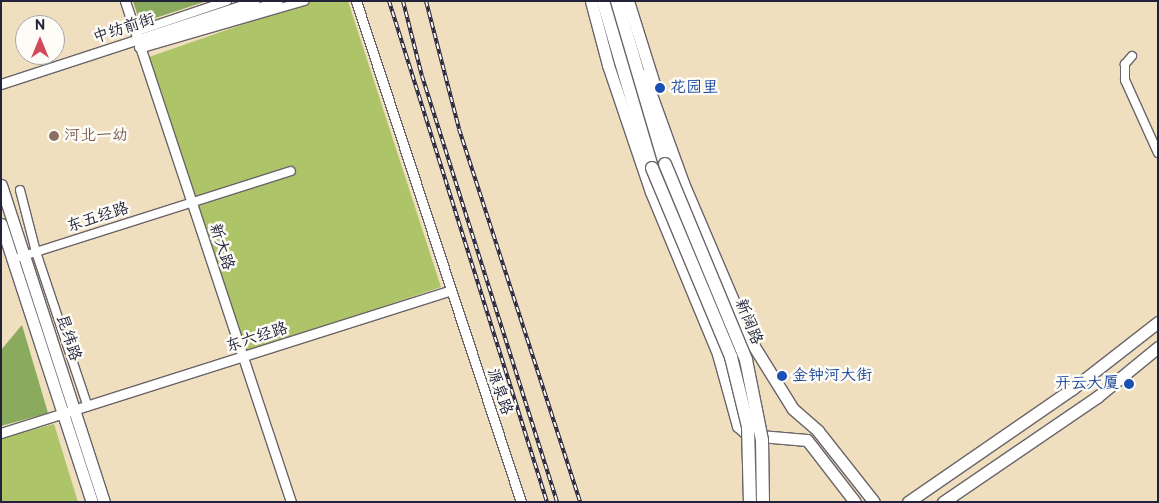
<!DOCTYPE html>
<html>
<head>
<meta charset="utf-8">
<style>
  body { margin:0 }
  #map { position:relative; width:1159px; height:503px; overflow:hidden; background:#f0dfbf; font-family:"Balsamiq Sans","LXGW WenKai TC",sans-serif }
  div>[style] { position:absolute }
  .green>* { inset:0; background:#adc469 }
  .forest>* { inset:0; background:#8aaa5d }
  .roads { filter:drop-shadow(1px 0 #6a6469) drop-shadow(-1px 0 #6a6469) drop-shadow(0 1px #6a6469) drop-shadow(0 -1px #6a6469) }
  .minor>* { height:8px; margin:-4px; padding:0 4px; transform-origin:4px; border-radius:4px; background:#fff }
  .tertiary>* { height:9px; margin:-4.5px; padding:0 4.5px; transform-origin:4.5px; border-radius:4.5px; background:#fff }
  .primary>* { height:11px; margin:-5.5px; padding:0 5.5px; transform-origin:5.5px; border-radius:5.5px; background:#fff }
  .trunk>* { height:12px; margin:-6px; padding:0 6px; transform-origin:6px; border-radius:6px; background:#fff }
  .rail>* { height:4px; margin-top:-2px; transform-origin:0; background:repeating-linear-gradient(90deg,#fdfcf7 0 5.5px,#22223b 0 11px); box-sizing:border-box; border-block:1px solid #22223b }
  .bridges { filter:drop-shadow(1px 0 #6a6469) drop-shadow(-1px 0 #6a6469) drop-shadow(0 1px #6a6469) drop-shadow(0 -1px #6a6469) }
  .trunk-bridge>* { height:12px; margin:-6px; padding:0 6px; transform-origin:6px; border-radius:6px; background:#fff }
  .dots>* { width:14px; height:14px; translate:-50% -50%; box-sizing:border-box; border:2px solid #fdfcf7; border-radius:50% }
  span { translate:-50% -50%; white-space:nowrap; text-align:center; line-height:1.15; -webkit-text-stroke:5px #fdfcf7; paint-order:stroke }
  .street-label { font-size:16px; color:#22223b }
  .transit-label { font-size:16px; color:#164399 }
  .left { translate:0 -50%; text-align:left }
  .right { translate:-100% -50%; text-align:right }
  .education-label { font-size:16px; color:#785e54 }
  .frame { position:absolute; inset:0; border:2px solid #22223b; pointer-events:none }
  .north { position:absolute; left:15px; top:15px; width:50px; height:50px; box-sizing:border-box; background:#fdfcf7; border:1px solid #a5a5ac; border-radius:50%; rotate:0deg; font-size:14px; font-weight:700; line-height:20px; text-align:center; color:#22223b }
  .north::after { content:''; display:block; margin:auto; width:18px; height:22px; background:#d1495b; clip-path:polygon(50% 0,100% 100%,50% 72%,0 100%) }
</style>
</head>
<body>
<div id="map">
  <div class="green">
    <div style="clip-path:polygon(310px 1px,348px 1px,441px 287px,247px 352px,149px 57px)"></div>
    <div style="clip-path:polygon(54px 424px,78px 502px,1px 502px,1px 438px)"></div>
  </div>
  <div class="forest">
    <div style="clip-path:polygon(133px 1px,207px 1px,140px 23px)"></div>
    <div style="clip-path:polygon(22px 325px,48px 413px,1px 426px,1px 350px)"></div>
  </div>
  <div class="roads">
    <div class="minor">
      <div style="left:135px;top:32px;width:97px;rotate:-18.6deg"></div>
      <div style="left:146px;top:47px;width:165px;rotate:-16.2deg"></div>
      <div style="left:1132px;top:56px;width:11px;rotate:131deg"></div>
      <div style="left:1125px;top:64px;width:16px;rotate:90deg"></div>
      <div style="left:1125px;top:80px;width:80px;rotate:65.7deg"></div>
      <div style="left:20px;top:190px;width:64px;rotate:75.5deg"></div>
      <div style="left:36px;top:252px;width:163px;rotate:71.5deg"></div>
      <div style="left:20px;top:257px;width:284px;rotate:-17.6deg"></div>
    </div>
    <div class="tertiary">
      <div style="left:125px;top:1px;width:528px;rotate:71.67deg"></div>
      <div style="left:356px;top:1px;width:527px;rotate:71.77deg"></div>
      <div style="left:139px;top:47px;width:146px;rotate:-18.3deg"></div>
      <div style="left:1px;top:84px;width:267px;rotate:-18.1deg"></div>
      <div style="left:1px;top:433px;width:470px;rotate:-17.6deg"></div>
    </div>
    <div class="primary">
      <div style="left:591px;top:1px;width:66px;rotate:75.1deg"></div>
      <div style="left:608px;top:65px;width:134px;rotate:71.3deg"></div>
      <div style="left:651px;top:192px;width:175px;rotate:67.5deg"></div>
      <div style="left:718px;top:354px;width:75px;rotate:74.5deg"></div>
      <div style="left:738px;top:426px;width:13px;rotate:42deg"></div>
      <div style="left:748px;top:435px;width:59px;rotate:4.8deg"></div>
      <div style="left:807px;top:440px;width:78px;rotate:52.3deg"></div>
      <div style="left:628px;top:1px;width:87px;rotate:72.6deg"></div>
      <div style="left:644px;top:75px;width:115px;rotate:70.1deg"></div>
      <div style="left:683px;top:183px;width:171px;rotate:66.9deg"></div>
      <div style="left:750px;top:340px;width:81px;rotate:58.1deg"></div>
      <div style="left:793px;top:409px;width:33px;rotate:41deg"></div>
      <div style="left:818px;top:431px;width:90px;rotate:51.7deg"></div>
      <div style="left:1px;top:185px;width:333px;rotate:72deg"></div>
      <div style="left:1px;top:224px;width:293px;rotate:71.9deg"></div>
      <div style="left:908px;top:502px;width:199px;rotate:-34.6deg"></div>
      <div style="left:1072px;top:389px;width:109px;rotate:-37.9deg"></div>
      <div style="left:943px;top:502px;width:186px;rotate:-34.3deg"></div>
      <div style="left:1097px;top:397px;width:79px;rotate:-39.3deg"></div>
    </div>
    <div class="trunk">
      <div style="left:603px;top:1px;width:174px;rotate:73.6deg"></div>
      <div style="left:617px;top:1px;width:170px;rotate:73.6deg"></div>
    </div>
  </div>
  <div class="rail">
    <div style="left:389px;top:1px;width:525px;rotate:72.5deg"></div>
    <div style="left:403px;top:1px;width:77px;rotate:75.8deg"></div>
    <div style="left:422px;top:76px;width:447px;rotate:72.4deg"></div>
    <div style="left:426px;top:1px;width:132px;rotate:75.5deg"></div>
    <div style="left:459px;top:129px;width:392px;rotate:72deg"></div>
  </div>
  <div class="bridges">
    <div class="trunk-bridge">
      <div style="left:665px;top:164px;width:212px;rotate:67.5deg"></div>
      <div style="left:746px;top:360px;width:82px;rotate:78.7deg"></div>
      <div style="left:762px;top:440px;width:62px;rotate:89.1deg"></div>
      <div style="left:652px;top:168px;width:205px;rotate:67.3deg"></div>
      <div style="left:731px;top:357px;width:72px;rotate:76.3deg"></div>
      <div style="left:748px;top:427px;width:75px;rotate:88.5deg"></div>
    </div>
  </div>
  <div class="dots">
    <div style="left:660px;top:88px;background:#1a4fb4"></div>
    <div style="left:54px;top:136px;background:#8d6e63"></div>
    <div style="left:782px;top:376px;background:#1a4fb4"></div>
    <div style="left:1129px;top:384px;background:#1a4fb4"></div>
  </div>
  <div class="street-label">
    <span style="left:124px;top:29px;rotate:-18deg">中纺前街</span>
    <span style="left:98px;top:218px;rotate:-18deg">东五经路</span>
    <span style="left:221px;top:247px;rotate:72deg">新大路</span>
    <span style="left:748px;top:322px;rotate:68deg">新阔路</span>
    <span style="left:68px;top:338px;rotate:72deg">昆纬路</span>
    <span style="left:257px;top:338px;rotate:-18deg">东六经路</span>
    <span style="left:499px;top:392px;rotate:71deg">源泉路</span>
  </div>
  <div class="transit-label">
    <span class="left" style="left:670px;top:88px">花园里</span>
    <span class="left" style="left:792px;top:376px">金钟河大街</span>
    <span class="right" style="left:1119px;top:384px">开云大厦</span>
  </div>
  <div class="education-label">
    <span class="left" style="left:64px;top:136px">河北一幼</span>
  </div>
  <div class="frame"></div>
  <div class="north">N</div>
</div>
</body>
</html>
